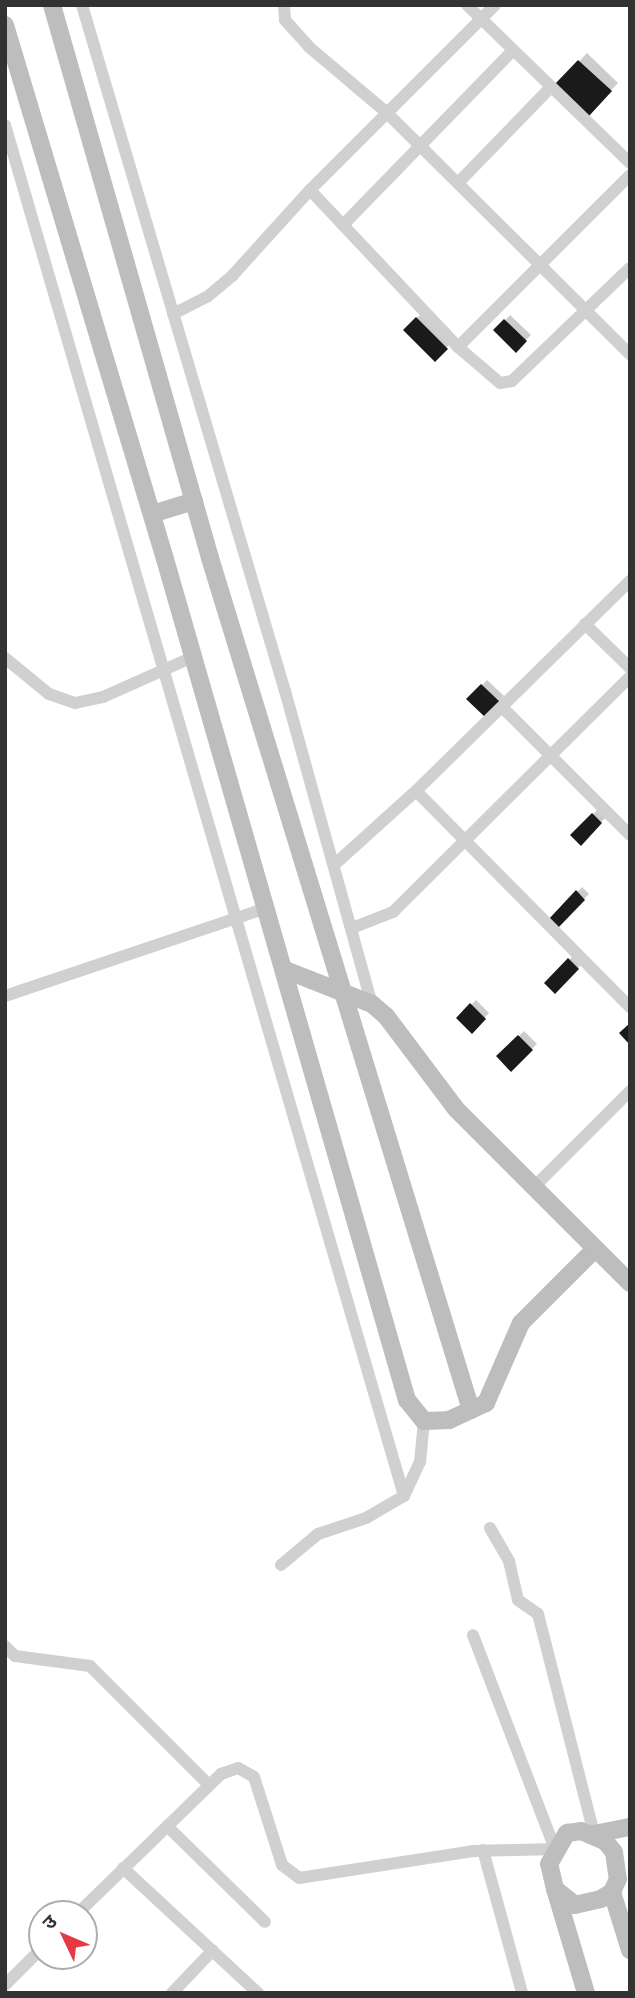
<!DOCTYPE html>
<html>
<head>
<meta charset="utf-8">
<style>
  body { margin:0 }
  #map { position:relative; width:635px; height:1998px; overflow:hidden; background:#fff; font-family:"Open Sans","Noto Sans Devanagari",sans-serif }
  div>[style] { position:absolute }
  .shadow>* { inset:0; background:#0003 }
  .building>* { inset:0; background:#1a1a1a }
  .street>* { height:12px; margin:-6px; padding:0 6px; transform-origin:6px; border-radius:6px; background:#d0d0d0 }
  .secondary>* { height:18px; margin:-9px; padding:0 9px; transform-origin:9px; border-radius:9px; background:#bdbdbd }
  span { translate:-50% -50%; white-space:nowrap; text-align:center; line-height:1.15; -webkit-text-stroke:7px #fff; paint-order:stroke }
  .frame { position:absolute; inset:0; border:7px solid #333; pointer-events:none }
  .north { position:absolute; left:28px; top:1900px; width:70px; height:70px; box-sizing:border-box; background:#fff; border:2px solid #adadad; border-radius:50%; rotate:314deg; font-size:19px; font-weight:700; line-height:28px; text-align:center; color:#333 }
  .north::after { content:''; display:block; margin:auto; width:24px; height:32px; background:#e63946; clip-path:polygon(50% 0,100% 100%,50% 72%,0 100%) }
</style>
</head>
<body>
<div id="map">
  <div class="shadow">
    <div style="clip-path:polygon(587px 53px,618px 83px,589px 113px,558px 84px)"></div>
    <div style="clip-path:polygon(422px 313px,451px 343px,435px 359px,405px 330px)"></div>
    <div style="clip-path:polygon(510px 315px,531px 335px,516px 350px,496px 330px)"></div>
    <div style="clip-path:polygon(487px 680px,504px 696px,486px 715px,469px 699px)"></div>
    <div style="clip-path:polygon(598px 809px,606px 817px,581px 843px,573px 835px)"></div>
    <div style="clip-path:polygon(582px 887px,589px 894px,556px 928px,549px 921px)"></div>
    <div style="clip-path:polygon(574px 955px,583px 963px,555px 992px,546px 983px)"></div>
    <div style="clip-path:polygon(476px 1000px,489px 1013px,472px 1031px,458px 1018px)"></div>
    <div style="clip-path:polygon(524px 1031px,537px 1044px,511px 1069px,498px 1056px)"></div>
  </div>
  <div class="building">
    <div style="clip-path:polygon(578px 60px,612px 91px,589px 116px,555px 84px)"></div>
    <div style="clip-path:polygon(416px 317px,448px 349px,435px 362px,403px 330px)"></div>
    <div style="clip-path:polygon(504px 319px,527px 341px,516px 353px,493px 330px)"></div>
    <div style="clip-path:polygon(481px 684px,500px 702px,486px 718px,466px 699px)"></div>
    <div style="clip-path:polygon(592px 813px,602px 823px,581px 846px,570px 835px)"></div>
    <div style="clip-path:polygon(576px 890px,585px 900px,556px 930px,547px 921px)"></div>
    <div style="clip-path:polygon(568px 958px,579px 969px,555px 994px,544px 983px)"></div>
    <div style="clip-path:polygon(470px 1003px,486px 1019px,472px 1034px,456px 1018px)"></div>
    <div style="clip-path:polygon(630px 1023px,630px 1045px,619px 1033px)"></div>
    <div style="clip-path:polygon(518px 1035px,533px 1050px,511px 1072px,496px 1056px)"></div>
  </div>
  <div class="street">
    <div style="left:82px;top:5px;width:715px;rotate:73.52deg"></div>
    <div style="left:285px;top:691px;width:325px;rotate:74.5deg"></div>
    <div style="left:284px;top:5px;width:15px;rotate:86deg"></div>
    <div style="left:285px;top:20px;width:36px;rotate:48deg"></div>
    <div style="left:309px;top:47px;width:101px;rotate:40.2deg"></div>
    <div style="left:386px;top:112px;width:344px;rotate:44.8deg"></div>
    <div style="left:467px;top:5px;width:227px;rotate:44.1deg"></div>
    <div style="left:5px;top:125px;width:1428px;rotate:73.77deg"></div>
    <div style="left:458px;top:183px;width:134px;rotate:-45.9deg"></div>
    <div style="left:310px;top:190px;width:216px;rotate:46.7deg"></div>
    <div style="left:458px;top:347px;width:55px;rotate:40.6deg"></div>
    <div style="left:500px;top:383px;width:12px;rotate:-9deg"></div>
    <div style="left:512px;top:381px;width:163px;rotate:-43.8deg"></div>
    <div style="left:343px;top:225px;width:244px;rotate:-45.8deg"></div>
    <div style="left:173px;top:314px;width:38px;rotate:-27deg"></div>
    <div style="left:207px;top:297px;width:33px;rotate:-40deg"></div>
    <div style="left:232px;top:276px;width:116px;rotate:-47.8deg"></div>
    <div style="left:310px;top:190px;width:262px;rotate:-45deg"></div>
    <div style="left:458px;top:347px;width:243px;rotate:-45deg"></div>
    <div style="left:585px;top:624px;width:63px;rotate:44.4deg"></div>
    <div style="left:5px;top:658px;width:57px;rotate:39.3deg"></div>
    <div style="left:49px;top:694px;width:28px;rotate:19deg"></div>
    <div style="left:75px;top:703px;width:29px;rotate:-12deg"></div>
    <div style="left:103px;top:697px;width:98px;rotate:-24deg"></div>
    <div style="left:502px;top:707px;width:181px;rotate:45deg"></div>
    <div style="left:416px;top:791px;width:304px;rotate:45.3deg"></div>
    <div style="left:334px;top:865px;width:110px;rotate:-42.1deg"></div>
    <div style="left:416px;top:791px;width:300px;rotate:-44.5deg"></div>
    <div style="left:352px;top:928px;width:44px;rotate:-21.3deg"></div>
    <div style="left:393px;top:912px;width:334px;rotate:-44.8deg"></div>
    <div style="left:5px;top:996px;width:275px;rotate:-18.6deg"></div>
    <div style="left:533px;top:1188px;width:137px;rotate:-45deg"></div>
    <div style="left:490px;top:1528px;width:38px;rotate:60deg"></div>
    <div style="left:509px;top:1561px;width:40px;rotate:77deg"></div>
    <div style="left:518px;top:1600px;width:24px;rotate:35deg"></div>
    <div style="left:538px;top:1614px;width:227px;rotate:75.7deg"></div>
    <div style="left:281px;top:1565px;width:48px;rotate:-40deg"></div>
    <div style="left:318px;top:1534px;width:51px;rotate:-18.4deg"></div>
    <div style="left:366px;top:1518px;width:44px;rotate:-30.1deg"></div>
    <div style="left:404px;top:1496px;width:38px;rotate:-65deg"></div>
    <div style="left:420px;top:1462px;width:41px;rotate:-84.4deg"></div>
    <div style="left:5px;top:1646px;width:14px;rotate:45deg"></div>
    <div style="left:15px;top:1656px;width:76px;rotate:7.6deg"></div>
    <div style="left:90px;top:1666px;width:168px;rotate:45deg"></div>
    <div style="left:167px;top:1826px;width:137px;rotate:44.4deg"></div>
    <div style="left:483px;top:1850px;width:148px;rotate:74.7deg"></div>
    <div style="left:123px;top:1868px;width:184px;rotate:42.8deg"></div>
    <div style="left:77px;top:1914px;width:201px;rotate:-44.2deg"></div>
    <div style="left:221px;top:1774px;width:18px;rotate:-19deg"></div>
    <div style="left:238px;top:1768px;width:18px;rotate:29deg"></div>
    <div style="left:254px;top:1777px;width:92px;rotate:72.3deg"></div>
    <div style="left:282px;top:1865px;width:21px;rotate:37deg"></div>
    <div style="left:299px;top:1878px;width:176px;rotate:-8.8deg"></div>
    <div style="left:473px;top:1851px;width:82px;rotate:-1.4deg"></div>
    <div style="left:555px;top:1849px;width:229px;rotate:-111deg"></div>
    <div style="left:5px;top:1985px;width:52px;rotate:-45deg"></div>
    <div style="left:172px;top:1993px;width:59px;rotate:-46.4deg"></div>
  </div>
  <div class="secondary">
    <div style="left:52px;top:5px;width:575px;rotate:74.05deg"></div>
    <div style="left:210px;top:558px;width:891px;rotate:72.97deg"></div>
    <div style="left:5px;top:25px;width:557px;rotate:73.32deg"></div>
    <div style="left:165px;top:559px;width:875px;rotate:73.95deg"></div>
    <div style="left:407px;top:1400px;width:27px;rotate:51deg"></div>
    <div style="left:424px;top:1421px;width:25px;rotate:-2deg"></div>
    <div style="left:449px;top:1420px;width:41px;rotate:-24.7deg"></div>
    <div style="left:486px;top:1403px;width:87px;rotate:-66.4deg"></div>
    <div style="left:521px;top:1323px;width:105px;rotate:-45deg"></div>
    <div style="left:152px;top:514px;width:44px;rotate:-17.2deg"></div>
    <div style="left:283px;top:969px;width:96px;rotate:21.5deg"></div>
    <div style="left:372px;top:1004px;width:18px;rotate:41deg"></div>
    <div style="left:386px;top:1016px;width:116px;rotate:53deg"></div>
    <div style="left:456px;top:1109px;width:246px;rotate:45deg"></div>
    <div style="left:581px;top:1831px;width:26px;rotate:23deg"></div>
    <div style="left:605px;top:1841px;width:14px;rotate:51deg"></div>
    <div style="left:614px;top:1852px;width:27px;rotate:82deg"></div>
    <div style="left:618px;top:1879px;width:14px;rotate:115deg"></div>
    <div style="left:612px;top:1892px;width:13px;rotate:148deg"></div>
    <div style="left:601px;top:1899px;width:27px;rotate:167deg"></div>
    <div style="left:575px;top:1905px;width:26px;rotate:-141deg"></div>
    <div style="left:555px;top:1889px;width:26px;rotate:-103deg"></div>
    <div style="left:549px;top:1864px;width:36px;rotate:-60deg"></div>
    <div style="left:567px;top:1833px;width:14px;rotate:-8deg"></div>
    <div style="left:594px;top:1834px;width:37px;rotate:-11deg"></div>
    <div style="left:555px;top:1889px;width:109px;rotate:73.4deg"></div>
    <div style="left:612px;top:1892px;width:61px;rotate:72.8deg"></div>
  </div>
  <div class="frame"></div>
  <div class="north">उ</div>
</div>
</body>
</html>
